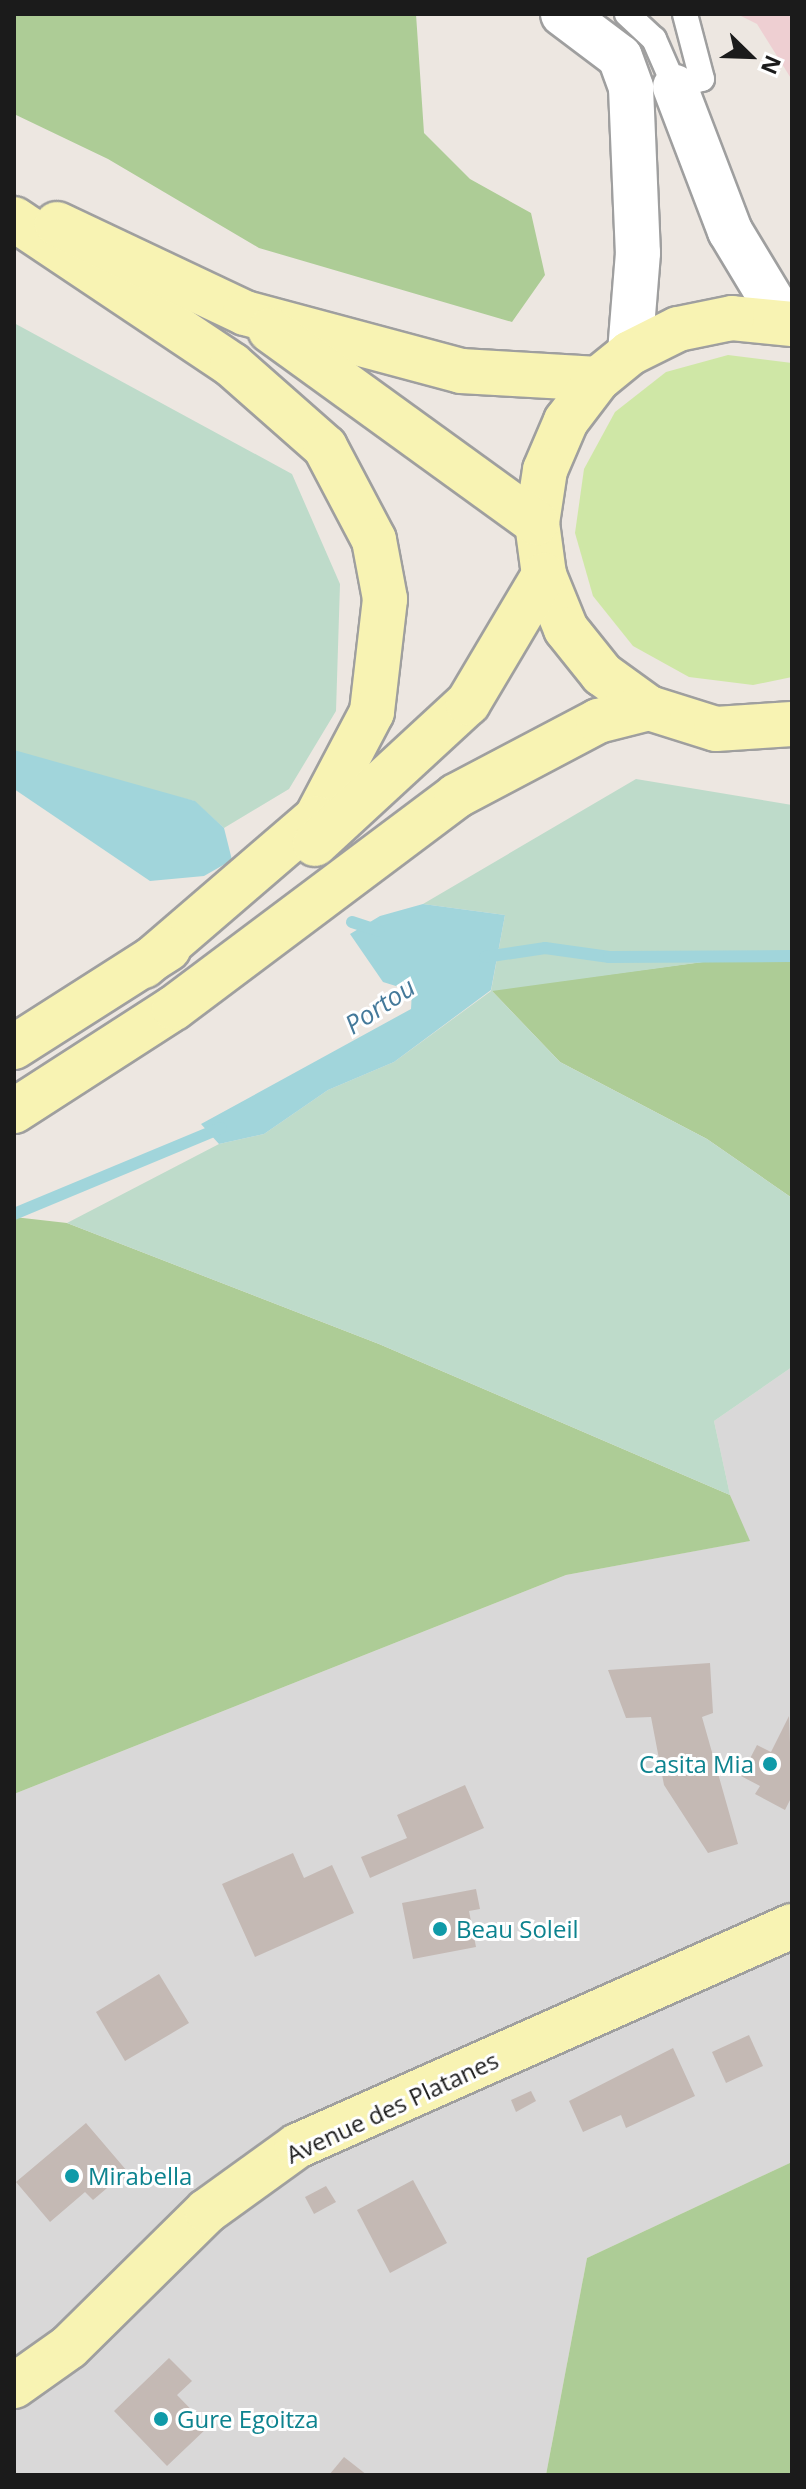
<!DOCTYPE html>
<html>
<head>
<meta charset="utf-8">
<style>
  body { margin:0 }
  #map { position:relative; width:806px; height:2489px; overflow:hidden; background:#ede7e1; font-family:"Open Sans",sans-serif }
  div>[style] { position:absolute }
  .residential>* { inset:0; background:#d9d8d8 }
  .commercial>* { inset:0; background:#eecfd2 }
  .grass>* { inset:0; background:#cfe7a6 }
  .forest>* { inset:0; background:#adcc96 }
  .wetland>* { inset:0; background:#bedbca }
  .water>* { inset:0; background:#a1d5db }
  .stream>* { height:12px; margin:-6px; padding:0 6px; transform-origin:6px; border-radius:6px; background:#a1d5db }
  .building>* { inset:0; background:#c4b9b4 }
  .roads { filter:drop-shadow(2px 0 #9f9f9f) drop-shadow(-2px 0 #9f9f9f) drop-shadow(0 2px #9f9f9f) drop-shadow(0 -2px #9f9f9f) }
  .lane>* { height:24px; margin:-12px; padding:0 12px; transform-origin:12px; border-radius:12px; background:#fff }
  .street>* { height:44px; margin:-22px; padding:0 22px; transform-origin:22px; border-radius:22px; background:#fff }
  .secondary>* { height:44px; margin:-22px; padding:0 22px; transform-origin:22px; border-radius:22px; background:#f8f3b3 }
  .dots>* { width:22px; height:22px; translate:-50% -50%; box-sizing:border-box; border:4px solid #fff; border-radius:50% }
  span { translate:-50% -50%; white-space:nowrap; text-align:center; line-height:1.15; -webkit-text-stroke:6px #fff; paint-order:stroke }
  .culture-label { font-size:24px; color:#0d838f }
  .right { translate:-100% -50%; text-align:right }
  .left { translate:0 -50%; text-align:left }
  .street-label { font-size:24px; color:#1b1b1b }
  .water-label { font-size:26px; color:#44799a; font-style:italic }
  .frame { position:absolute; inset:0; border:16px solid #1b1b1b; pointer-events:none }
  .north { position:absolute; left:710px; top:16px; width:80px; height:80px; -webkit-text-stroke:6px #fff; paint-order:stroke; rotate:113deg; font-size:22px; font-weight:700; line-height:32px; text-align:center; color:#1b1b1b }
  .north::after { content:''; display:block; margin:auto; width:28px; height:36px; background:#1b1b1b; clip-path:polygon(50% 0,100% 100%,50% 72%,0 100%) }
</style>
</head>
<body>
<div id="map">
  <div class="residential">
    <div style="clip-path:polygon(792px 1367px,792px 2162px,587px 2258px,546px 2475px,14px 2475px,14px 1794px,566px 1575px,749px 1541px,730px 1495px,714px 1421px)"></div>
  </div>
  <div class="commercial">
    <div style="clip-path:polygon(737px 14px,792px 14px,792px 80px,757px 24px)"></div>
  </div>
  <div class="grass">
    <div style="clip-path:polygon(728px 355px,792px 363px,792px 677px,753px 685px,689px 677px,633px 646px,593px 596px,575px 533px,584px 469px,615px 412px,666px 372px)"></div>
  </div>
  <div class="forest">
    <div style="clip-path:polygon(14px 14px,416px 14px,424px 133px,470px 179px,531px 213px,545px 275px,512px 322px,259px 248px,108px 159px,14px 114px)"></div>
    <div style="clip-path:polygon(769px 953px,792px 962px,792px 1198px,707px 1139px,560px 1062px,491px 990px)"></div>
    <div style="clip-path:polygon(14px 1217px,67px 1223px,379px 1344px,730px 1495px,750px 1541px,566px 1575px,14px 1794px)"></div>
    <div style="clip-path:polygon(792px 2162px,792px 2475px,546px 2475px,587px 2258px)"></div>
  </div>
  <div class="wetland">
    <div style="clip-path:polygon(14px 323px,292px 474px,340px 584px,336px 711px,289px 789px,224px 828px,194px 801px,14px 756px)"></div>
    <div style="clip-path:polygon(636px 779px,792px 805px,792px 962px,769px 953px,492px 991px,560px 1062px,707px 1139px,792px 1198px,792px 1367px,714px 1421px,730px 1495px,379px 1344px,67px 1223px,219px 1144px,264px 1134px,328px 1090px,394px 1062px,491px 991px,505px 915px,423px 904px)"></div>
  </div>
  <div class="water">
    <div style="clip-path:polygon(14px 750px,195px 801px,224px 828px,232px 860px,204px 876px,150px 881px,14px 789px)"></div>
    <div style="clip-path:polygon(423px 904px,505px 915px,491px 990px,394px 1062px,328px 1090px,264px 1134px,219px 1144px,201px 1124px,411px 1009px,412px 991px,383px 982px,350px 934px,380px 916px)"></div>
  </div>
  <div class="stream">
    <div style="left:352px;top:922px;width:28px;rotate:18deg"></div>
    <div style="left:485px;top:957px;width:61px;rotate:-8.5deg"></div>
    <div style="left:545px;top:948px;width:65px;rotate:8deg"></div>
    <div style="left:609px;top:957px;width:183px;rotate:-0.3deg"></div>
    <div style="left:14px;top:1214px;width:224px;rotate:-22.6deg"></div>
  </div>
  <div class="building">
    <div style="clip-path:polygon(710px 1663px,713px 1713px,702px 1717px,738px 1844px,708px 1853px,664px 1785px,651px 1717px,626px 1718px,608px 1670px)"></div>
    <div style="clip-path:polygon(789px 1716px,792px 1796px,785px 1810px,755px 1794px,760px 1786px,741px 1776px,757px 1745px,771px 1752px)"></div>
    <div style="clip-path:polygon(465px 1785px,484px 1828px,370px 1878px,361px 1857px,407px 1838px,397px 1815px)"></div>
    <div style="clip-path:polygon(293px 1853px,304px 1878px,332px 1865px,354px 1913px,255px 1957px,222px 1884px)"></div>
    <div style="clip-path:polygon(476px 1889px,480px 1909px,469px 1911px,476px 1947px,413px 1959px,402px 1903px)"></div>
    <div style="clip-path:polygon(159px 1974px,189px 2023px,125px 2061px,96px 2012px)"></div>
    <div style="clip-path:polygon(749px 2035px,763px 2066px,726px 2083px,712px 2052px)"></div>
    <div style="clip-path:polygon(673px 2048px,695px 2096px,626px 2128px,621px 2115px,583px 2132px,569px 2101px)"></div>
    <div style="clip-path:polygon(531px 2091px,536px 2101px,516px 2112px,511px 2100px)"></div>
    <div style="clip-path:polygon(86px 2123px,127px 2171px,93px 2200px,85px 2192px,50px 2222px,16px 2182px)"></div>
    <div style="clip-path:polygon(413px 2180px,447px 2243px,390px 2273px,357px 2210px)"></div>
    <div style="clip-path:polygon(326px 2186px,336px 2202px,314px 2214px,305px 2197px)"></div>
    <div style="clip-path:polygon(169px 2358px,192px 2381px,177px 2395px,208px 2427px,167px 2466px,114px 2411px)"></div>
    <div style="clip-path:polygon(344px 2457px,367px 2475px,329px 2475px)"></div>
  </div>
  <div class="roads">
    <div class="lane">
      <div style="left:627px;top:14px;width:37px;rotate:43deg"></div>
      <div style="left:654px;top:39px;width:52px;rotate:66.4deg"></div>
      <div style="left:675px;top:87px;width:28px;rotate:-17deg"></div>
      <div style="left:702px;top:79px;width:67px;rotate:-104.7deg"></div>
    </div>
    <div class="street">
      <div style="left:563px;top:14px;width:71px;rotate:37deg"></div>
      <div style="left:620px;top:57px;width:33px;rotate:70deg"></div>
      <div style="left:631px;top:88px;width:165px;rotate:87.6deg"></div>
      <div style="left:638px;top:253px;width:100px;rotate:94.6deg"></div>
      <div style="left:675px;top:87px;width:154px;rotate:69.1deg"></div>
      <div style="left:730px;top:231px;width:106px;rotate:58.9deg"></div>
    </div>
    <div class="secondary">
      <div style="left:14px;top:219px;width:262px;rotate:33.8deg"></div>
      <div style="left:232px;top:365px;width:124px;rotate:41.4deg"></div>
      <div style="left:325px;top:447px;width:105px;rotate:62.2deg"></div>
      <div style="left:374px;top:540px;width:60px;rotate:79.4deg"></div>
      <div style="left:385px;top:599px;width:114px;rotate:96.6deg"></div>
      <div style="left:372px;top:712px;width:120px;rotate:117.8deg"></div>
      <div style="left:316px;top:818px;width:227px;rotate:139.3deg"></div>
      <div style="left:57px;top:224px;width:208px;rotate:25.3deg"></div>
      <div style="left:245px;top:313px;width:224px;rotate:15deg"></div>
      <div style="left:461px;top:371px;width:137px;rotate:3.3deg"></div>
      <div style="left:792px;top:324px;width:60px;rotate:-174.3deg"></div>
      <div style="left:732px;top:318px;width:55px;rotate:168.5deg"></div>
      <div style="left:678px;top:329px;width:54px;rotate:153.4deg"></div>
      <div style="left:630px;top:353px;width:41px;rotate:140.9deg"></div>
      <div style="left:598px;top:379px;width:53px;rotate:127.3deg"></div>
      <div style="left:566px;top:421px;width:53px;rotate:113.2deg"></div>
      <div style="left:545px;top:470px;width:54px;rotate:98.6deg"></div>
      <div style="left:537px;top:523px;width:52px;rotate:82.3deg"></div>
      <div style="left:544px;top:575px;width:58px;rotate:67.8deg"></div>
      <div style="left:566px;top:629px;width:58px;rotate:51.3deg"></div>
      <div style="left:602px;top:674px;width:58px;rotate:35.9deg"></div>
      <div style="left:649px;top:708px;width:70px;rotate:17.4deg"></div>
      <div style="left:716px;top:729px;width:76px;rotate:-3.8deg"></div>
      <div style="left:270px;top:330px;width:329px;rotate:35.9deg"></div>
      <div style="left:315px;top:844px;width:208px;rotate:-42.7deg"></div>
      <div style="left:468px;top:703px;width:149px;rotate:-59.3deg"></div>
      <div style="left:14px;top:1047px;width:183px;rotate:-32.5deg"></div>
      <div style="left:14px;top:1111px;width:190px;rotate:-32.8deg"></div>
      <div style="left:174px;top:1008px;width:353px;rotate:-36.9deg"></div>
      <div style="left:456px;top:796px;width:161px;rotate:-27.8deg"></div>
      <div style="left:598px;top:721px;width:53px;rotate:-14.3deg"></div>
      <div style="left:14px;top:2386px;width:67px;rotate:-35.3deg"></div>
      <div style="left:69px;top:2347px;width:194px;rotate:-44.6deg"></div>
      <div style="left:207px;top:2211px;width:111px;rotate:-35.8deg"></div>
      <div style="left:297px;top:2146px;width:542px;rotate:-23.96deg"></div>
    </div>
  </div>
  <div class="dots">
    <div style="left:770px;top:1764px;background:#0f9aa8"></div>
    <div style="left:440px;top:1929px;background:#0f9aa8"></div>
    <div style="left:72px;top:2176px;background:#0f9aa8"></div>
    <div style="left:161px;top:2419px;background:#0f9aa8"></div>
  </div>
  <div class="culture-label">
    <span class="right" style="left:754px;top:1764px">Casita Mia</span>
    <span class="left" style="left:456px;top:1929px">Beau Soleil</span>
    <span class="left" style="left:88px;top:2176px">Mirabella</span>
    <span class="left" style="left:177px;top:2419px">Gure Egoitza</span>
  </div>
  <div class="street-label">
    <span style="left:392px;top:2107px;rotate:-25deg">Avenue des Platanes</span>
  </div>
  <div class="water-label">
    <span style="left:380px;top:1006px;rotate:-34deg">Portou</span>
  </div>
  <div class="frame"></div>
  <div class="north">N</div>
</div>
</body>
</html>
